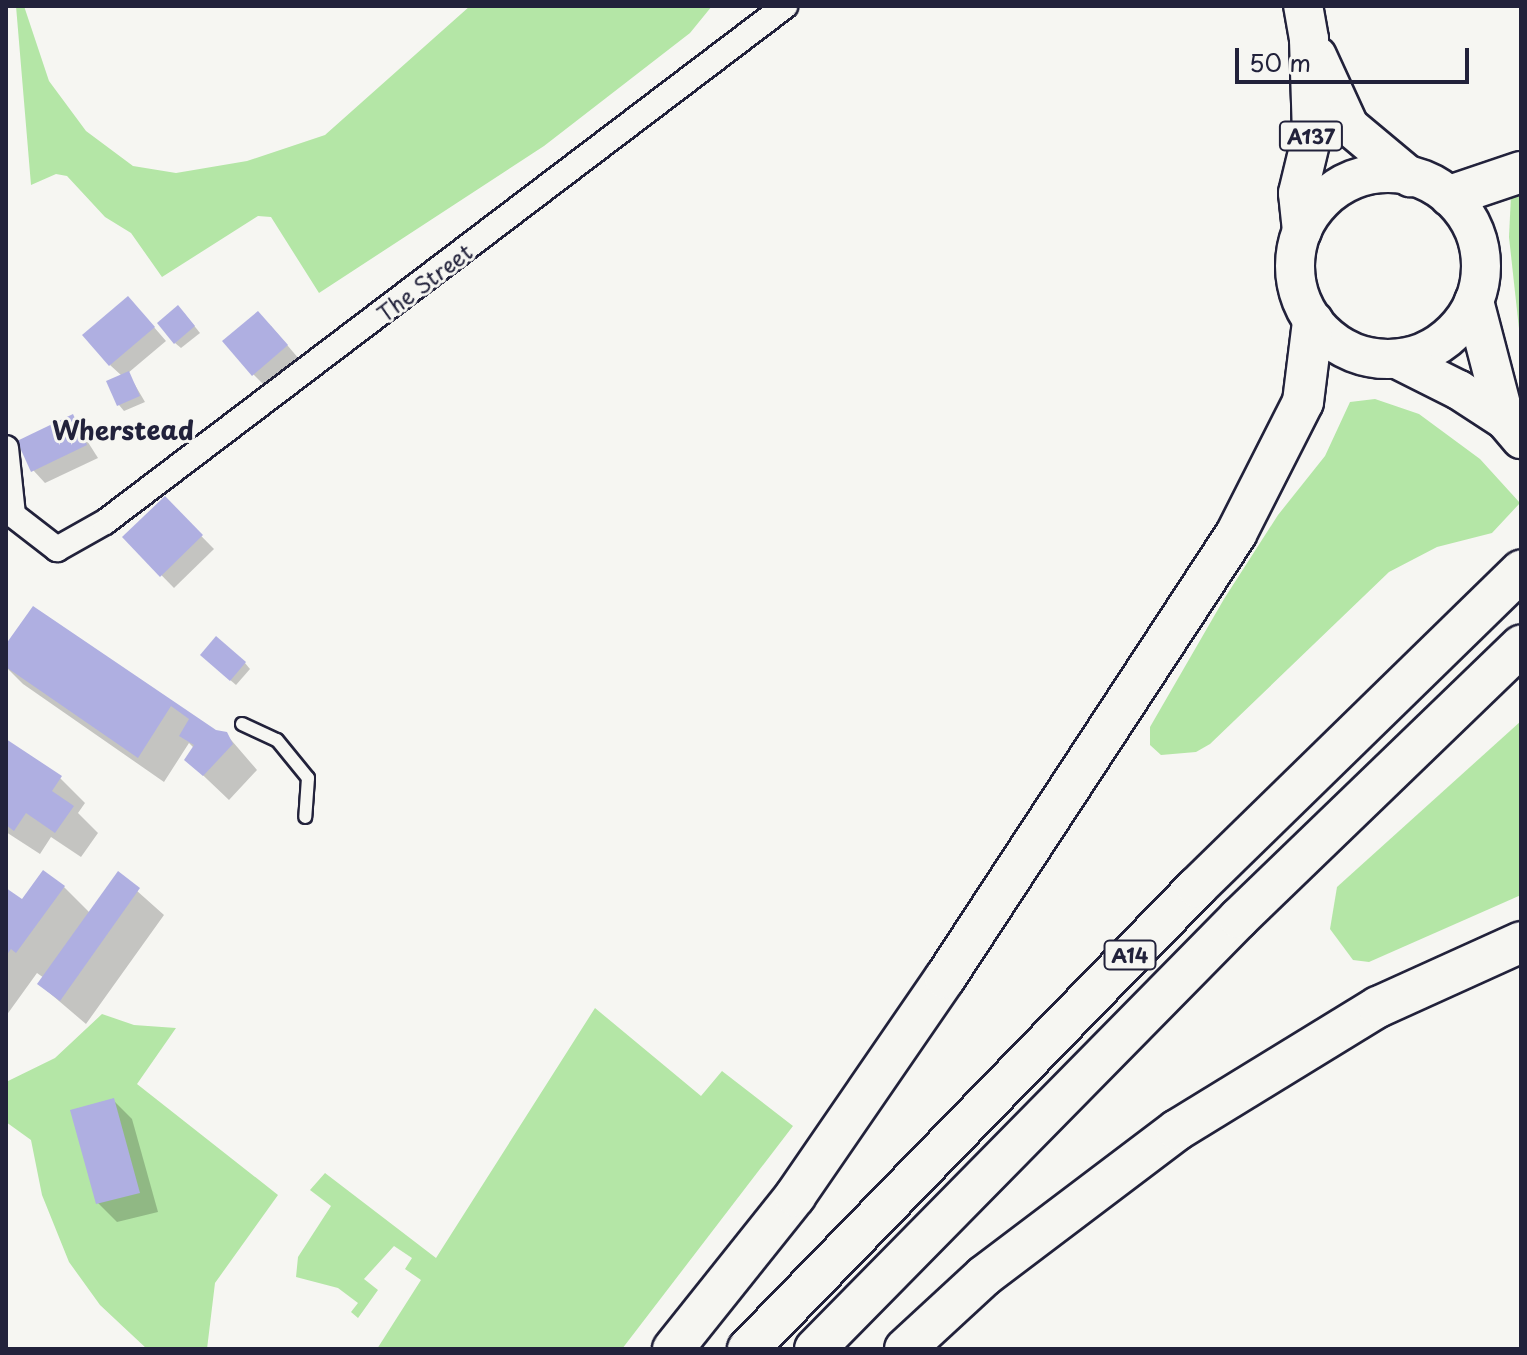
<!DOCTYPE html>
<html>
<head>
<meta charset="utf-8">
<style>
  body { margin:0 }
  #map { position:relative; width:1527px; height:1355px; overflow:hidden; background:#f6f6f2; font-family:"Playpen Sans",sans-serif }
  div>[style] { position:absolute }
  .green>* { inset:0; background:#b4e6a6 }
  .shadow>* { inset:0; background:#0003 }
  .building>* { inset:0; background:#afafe1 }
  .roads { filter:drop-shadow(2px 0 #22223b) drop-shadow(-2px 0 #22223b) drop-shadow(0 2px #22223b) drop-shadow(0 -2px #22223b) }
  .service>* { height:12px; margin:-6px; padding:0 6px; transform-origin:6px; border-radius:6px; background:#f6f6f2 }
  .minor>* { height:24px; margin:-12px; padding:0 12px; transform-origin:12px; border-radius:12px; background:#f6f6f2 }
  .primary>* { height:38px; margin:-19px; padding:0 19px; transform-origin:19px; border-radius:19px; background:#f6f6f2 }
  .primary>.ring { margin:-19px; padding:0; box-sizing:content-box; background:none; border:38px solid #f6f6f2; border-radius:50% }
  .trunk>* { height:40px; margin:-20px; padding:0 20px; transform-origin:20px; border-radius:20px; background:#f6f6f2 }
  span { translate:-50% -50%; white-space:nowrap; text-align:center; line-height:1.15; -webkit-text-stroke:6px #f6f6f2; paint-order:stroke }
  .shield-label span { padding:2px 6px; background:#f6f6f2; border:2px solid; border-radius:6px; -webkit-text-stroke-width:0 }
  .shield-label { font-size:20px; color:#22223b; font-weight:700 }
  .street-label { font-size:22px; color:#22223b }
  .quarter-label { font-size:26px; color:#22223b; font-weight:700 }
  .frame { position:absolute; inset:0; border:8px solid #22223b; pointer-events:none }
  .scale { position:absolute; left:1235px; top:48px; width:234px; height:36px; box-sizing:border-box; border:4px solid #22223b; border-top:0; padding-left:10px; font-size:24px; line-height:28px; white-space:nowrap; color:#22223b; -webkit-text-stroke:6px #f6f6f2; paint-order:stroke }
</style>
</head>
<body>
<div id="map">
  <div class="green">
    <div style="clip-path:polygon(16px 6px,24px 6px,49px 81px,86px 131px,133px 166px,176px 173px,247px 161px,325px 135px,470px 6px,712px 6px,690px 33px,544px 146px,319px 293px,271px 217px,258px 216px,162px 277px,131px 233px,105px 217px,67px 176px,56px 174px,31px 185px)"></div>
    <div style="clip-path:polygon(1521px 193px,1521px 347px,1509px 237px,1511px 195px)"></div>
    <div style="clip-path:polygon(1375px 399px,1419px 414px,1480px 459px,1520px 503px,1492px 533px,1437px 547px,1389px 572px,1210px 744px,1196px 752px,1161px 755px,1150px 745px,1150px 727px,1224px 599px,1278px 515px,1325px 456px,1350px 402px)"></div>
    <div style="clip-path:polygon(1521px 721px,1521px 895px,1369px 962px,1353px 960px,1330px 929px,1337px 887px)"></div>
    <div style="clip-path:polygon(595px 1008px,701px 1096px,722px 1071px,793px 1126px,622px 1349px,377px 1349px,421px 1280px,405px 1269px,412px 1258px,394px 1246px,364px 1279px,378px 1290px,358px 1318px,351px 1312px,358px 1303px,338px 1288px,296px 1277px,298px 1257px,331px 1206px,310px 1190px,325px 1173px,436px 1258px)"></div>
    <div style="clip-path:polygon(102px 1014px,134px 1025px,176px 1028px,137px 1084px,278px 1195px,215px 1283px,207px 1349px,147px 1349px,100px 1305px,69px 1262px,42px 1195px,31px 1140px,6px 1122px,6px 1082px,55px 1058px)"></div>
  </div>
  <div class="shadow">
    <div style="clip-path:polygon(140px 311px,166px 341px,128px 373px,145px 402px,124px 411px,119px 405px,122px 376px,110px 365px)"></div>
    <div style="clip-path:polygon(184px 313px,200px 333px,181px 348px,175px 343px)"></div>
    <div style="clip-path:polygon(271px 326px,299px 359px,266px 387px,253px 374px)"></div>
    <div style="clip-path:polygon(72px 417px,98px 458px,45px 483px,33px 470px)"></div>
    <div style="clip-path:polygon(165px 499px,214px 549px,174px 588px,125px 538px)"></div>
    <div style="clip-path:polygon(33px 608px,215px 732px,226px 734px,257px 770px,229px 800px,187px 760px,194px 748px,189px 743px,164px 782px,23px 684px,6px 667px,6px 648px)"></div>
    <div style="clip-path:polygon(208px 661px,245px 663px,250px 669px,236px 685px)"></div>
    <div style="clip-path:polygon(6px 741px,60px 778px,85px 803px,78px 813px,98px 833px,81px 857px,51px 837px,40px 854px,6px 832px)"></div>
    <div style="clip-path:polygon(118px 874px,164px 915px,86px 1024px,39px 984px,44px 978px,37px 973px,6px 1016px,6px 890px,23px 902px,64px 887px,90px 913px)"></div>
    <div style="clip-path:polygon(113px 1100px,132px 1119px,158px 1212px,117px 1222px,98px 1203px)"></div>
  </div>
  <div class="building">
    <div style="clip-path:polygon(128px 296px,155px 327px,109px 366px,82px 335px)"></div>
    <div style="clip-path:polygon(178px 305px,195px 326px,174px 344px,157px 323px)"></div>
    <div style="clip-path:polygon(258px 311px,288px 345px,252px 376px,222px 341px)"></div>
    <div style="clip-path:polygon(129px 371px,140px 396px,117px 406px,106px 381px)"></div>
    <div style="clip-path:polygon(73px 414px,87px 445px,31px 472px,17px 441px)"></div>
    <div style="clip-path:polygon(165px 496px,203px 535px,160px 577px,122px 537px)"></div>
    <div style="clip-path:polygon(33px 606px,216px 730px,227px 732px,233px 744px,203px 776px,184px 760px,194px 745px,179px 736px,189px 719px,171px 706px,138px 758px,6px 667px,6px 644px)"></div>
    <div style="clip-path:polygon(216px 636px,246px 662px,230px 681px,200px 655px)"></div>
    <div style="clip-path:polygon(6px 739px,62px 776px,52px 791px,74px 806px,55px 833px,26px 813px,14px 831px,6px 825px)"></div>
    <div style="clip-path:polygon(43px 870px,65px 886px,16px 953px,11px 949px,6px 956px,6px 888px,22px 899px)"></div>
    <div style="clip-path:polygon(118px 871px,140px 888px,60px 1001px,37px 984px)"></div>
    <div style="clip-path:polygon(114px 1098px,140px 1193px,96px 1204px,70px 1110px)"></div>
  </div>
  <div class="roads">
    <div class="service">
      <div style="left:242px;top:724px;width:38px;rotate:25deg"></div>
      <div style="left:277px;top:740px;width:49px;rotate:50.8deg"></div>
      <div style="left:308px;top:778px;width:39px;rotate:94deg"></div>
    </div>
    <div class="minor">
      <div style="left:6px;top:448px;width:67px;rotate:84deg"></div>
      <div style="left:13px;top:515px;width:56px;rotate:37.7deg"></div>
      <div style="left:57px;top:549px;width:55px;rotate:-29.4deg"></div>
      <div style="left:105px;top:522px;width:854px;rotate:-37.19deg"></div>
    </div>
    <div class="primary">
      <div style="left:1317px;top:56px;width:77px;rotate:65.4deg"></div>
      <div style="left:1349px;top:126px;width:80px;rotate:39.9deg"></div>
      <div class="ring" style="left:1295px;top:173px;width:148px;height:148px"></div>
      <div style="left:1302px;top:231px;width:38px;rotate:-96deg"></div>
      <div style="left:1298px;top:193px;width:60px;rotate:-76.4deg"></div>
      <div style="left:1312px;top:135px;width:96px;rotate:-91.8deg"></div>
      <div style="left:1309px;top:39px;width:34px;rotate:-100deg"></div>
      <div style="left:1474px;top:301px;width:123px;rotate:75.4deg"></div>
      <div style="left:1397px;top:359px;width:69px;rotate:26.6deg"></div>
      <div style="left:1459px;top:390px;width:55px;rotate:33.1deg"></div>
      <div style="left:1505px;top:420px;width:25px;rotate:50deg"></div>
    </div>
    <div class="trunk">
      <div style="left:1450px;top:196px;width:75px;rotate:-18.7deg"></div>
      <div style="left:673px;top:1349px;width:196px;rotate:-51.4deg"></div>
      <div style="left:795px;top:1196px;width:265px;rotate:-55.5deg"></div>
      <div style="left:945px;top:978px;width:531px;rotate:-56.76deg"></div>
      <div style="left:1236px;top:534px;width:148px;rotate:-63.1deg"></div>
      <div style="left:1303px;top:402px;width:81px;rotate:-82.9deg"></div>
      <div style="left:748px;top:1349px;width:644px;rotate:-45.82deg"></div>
      <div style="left:1197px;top:887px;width:453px;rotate:-44.3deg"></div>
      <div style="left:815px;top:1349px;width:605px;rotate:-45.47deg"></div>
      <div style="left:1239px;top:918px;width:392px;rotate:-44deg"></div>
      <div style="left:905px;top:1349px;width:108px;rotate:-42.7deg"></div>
      <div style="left:984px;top:1276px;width:242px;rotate:-37.1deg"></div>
      <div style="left:1177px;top:1130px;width:236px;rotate:-31.5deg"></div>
      <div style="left:1378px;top:1007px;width:157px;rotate:-24.4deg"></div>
    </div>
  </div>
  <div class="shield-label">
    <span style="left:1311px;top:136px">A137</span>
    <span style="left:1130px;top:955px">A14</span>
  </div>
  <div class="street-label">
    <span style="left:424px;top:282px;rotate:-37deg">The Street</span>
  </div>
  <div class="quarter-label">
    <span style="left:123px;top:430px">Wherstead</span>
  </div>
  <div class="frame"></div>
  <div class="scale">50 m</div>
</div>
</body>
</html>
